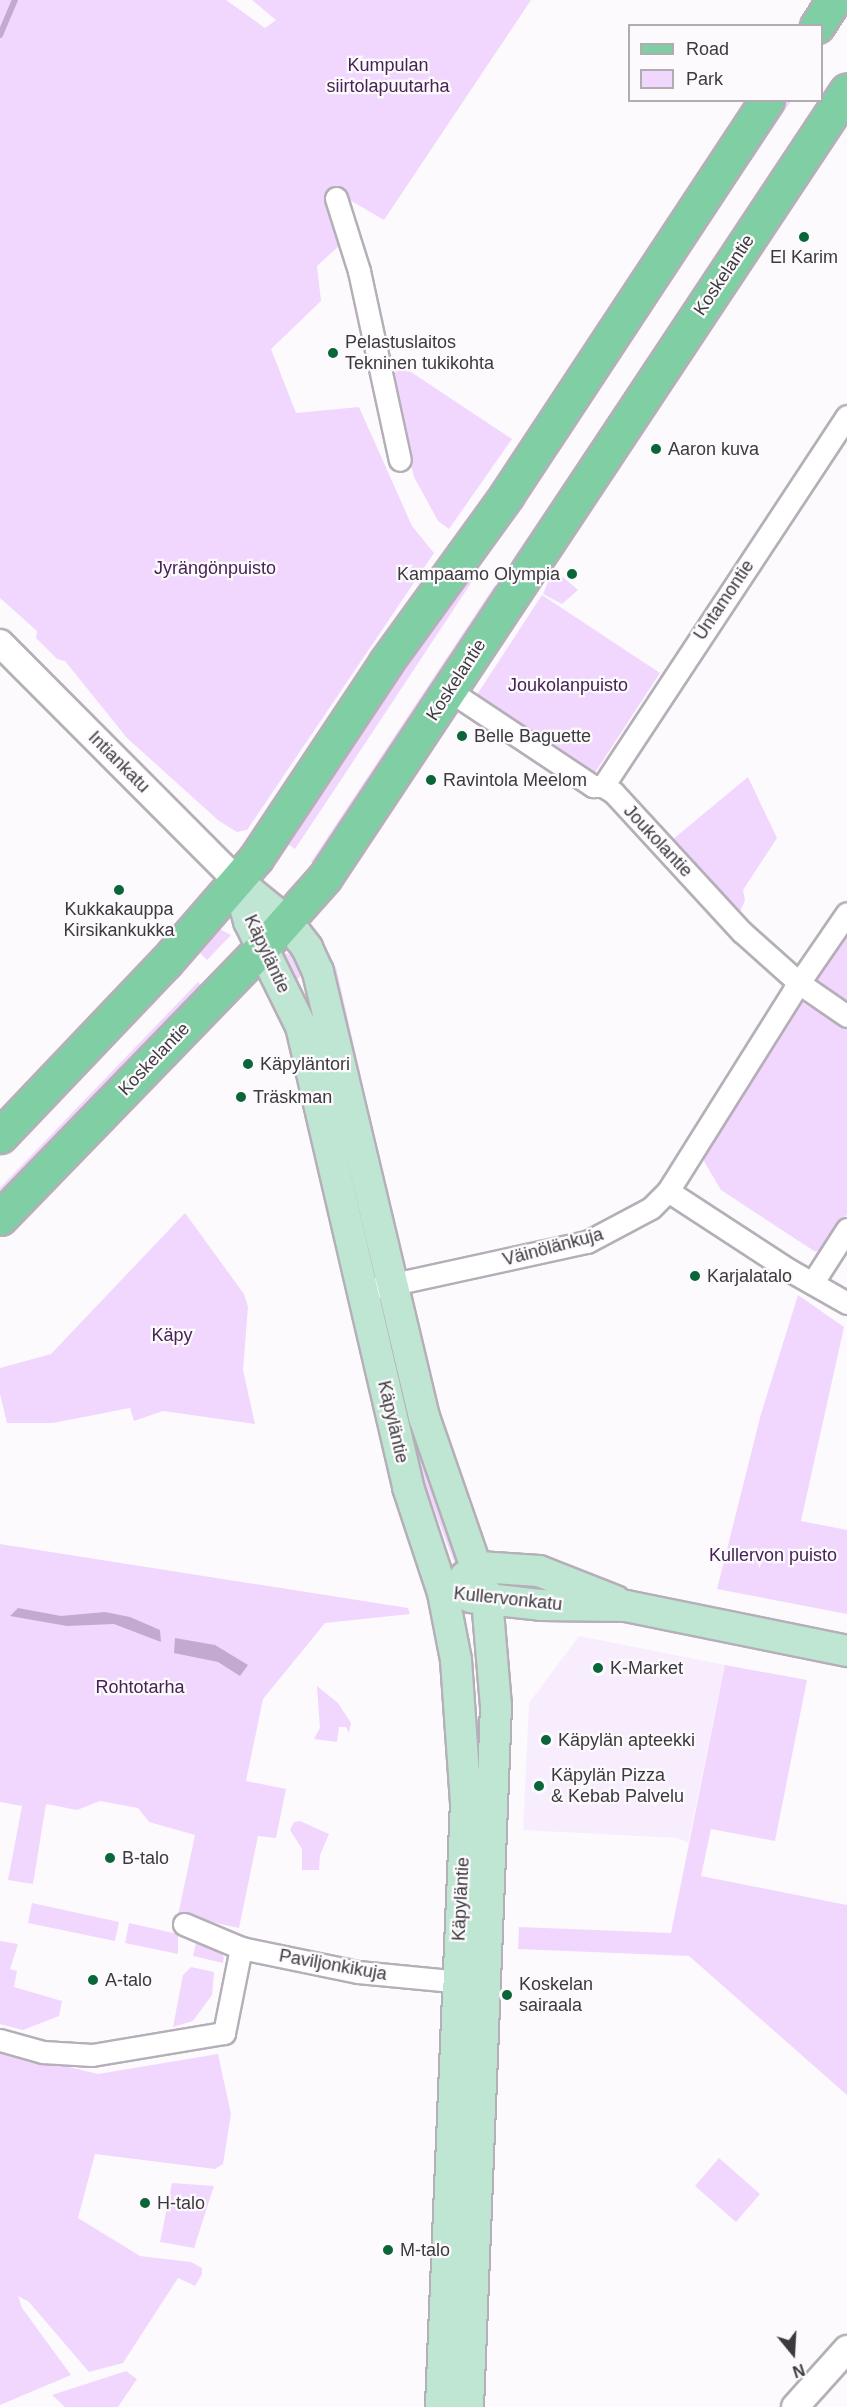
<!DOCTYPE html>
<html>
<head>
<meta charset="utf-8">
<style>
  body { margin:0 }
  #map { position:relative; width:847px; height:2407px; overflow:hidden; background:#fdfafe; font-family:Helvetica,sans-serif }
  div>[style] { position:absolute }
  .built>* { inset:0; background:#f8edfd }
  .green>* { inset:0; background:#f1d7fd }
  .water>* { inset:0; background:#c3a8cf }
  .stream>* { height:6px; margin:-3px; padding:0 3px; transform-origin:3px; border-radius:3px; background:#c3a8cf }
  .roads { filter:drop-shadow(2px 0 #b5afb8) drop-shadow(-2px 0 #b5afb8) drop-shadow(0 2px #b5afb8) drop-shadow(0 -2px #b5afb8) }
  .minor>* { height:21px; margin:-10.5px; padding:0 10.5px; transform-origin:10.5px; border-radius:10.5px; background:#fff }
  .tertiary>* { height:26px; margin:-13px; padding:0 13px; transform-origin:13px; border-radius:13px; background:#fff }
  .secondary>* { height:30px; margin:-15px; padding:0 15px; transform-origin:15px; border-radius:15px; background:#bfe6d2 }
  .primary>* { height:33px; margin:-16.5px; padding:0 16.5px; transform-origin:16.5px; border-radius:16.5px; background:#7fcea4 }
  .dots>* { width:16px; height:16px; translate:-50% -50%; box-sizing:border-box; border:3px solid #fdfafe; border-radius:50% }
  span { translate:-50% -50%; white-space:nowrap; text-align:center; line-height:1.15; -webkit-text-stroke:4.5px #fdfafe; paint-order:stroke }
  .park-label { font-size:18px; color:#462354 }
  .poi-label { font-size:18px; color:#3d3a3e }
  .left { translate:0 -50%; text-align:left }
  .right { translate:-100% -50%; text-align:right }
  .street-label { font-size:18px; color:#3d3a3e }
  .legend { position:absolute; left:628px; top:24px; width:195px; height:78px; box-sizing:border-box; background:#fdfafe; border:2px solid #b0adb1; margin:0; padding:8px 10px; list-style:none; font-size:18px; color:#3d3a3e }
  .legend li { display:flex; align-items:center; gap:12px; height:30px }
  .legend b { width:30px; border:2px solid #b0adb1 }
  .north { position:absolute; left:763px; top:2323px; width:60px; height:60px; -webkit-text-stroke:4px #fdfafe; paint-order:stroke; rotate:162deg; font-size:16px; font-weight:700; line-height:24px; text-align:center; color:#3d3a3e }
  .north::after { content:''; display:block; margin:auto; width:21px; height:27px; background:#3d3a3e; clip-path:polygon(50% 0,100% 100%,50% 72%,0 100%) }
</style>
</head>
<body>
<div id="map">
  <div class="built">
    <div style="clip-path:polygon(579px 1636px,725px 1665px,688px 1843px,677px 1838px,523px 1830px,529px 1703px)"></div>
  </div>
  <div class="green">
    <div style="clip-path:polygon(0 0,226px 0,265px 28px,276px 20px,252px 0,531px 0,384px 220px,348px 199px,353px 233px,317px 266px,321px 301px,271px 349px,296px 413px,359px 407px,412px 526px,434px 553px,247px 830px,237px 832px,219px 821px,127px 738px,65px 661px,57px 659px,36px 638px,37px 631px,0 598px)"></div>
    <div style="clip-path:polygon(779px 101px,791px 101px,751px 161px,742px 155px)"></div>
    <div style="clip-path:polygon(402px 366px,512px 439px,449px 529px,438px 521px,414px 477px,390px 376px)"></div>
    <div style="clip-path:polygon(616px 405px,623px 410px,516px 566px,511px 562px)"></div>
    <div style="clip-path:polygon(470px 573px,477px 574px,337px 786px,295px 849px,289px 845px,390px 685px)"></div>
    <div style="clip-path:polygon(563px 577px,578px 590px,562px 604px,543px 594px,548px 582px)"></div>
    <div style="clip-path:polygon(495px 585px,498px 588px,317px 866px,311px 862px)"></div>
    <div style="clip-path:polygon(542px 595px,660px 673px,594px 774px,476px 696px)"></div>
    <div style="clip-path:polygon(748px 777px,777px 838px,743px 890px,745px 900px,739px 914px,672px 840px)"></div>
    <div style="clip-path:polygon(216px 927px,231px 935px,207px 960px,195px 948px)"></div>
    <div style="clip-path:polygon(847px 934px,847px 1002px,817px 983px,816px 975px)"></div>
    <div style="clip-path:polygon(285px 953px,295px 957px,305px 972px,293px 984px,281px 957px)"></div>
    <div style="clip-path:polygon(336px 967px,361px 1077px,358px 1079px,330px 969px)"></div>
    <div style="clip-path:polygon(198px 982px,204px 988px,0 1200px,0 1188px)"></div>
    <div style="clip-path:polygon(797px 999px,847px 1029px,847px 1214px,822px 1252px,814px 1251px,721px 1190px,702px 1158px)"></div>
    <div style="clip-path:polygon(185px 1213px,244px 1294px,248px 1307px,243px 1370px,255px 1424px,163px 1411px,134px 1421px,130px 1408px,53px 1423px,7px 1423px,0 1394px,0 1368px,51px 1354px)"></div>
    <div style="clip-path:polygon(798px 1295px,844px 1327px,801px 1521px,847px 1530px,847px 1614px,717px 1589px,761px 1414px)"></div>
    <div style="clip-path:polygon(387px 1306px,465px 1565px,457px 1566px,453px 1559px,417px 1465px,382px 1321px)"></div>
    <div style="clip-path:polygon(0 1544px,408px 1608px,410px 1614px,325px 1623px,263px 1699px,246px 1781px,286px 1789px,276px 1838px,258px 1836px,239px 1928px,178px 1915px,195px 1835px,149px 1822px,138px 1808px,100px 1801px,77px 1810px,46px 1804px,33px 1884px,8px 1880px,22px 1806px,0 1802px)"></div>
    <div style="clip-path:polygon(725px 1665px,807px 1680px,775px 1841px,711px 1829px,701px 1876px,847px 1905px,847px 2095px,689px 1956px,518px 1949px,519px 1927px,671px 1933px)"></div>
    <div style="clip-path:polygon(317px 1686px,338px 1703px,351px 1723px,349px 1733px,346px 1727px,339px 1727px,337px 1742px,314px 1739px,320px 1728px)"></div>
    <div style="clip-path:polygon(300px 1821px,329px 1834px,320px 1855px,319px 1870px,302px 1870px,302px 1849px,290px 1830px,294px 1822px)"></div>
    <div style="clip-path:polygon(32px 1903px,119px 1922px,115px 1941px,28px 1923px)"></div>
    <div style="clip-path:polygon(129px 1923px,178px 1934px,178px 1954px,125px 1943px)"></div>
    <div style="clip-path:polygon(197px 1938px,213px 1944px,224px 1957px,223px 1963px,193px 1956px)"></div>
    <div style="clip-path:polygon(0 1941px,18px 1944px,10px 1969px,17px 1971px,14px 1987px,62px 2001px,59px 2016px,23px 2030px,0 2024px)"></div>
    <div style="clip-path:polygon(191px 1967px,214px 1972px,212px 1995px,193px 2021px,173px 2027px,183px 1975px)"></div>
    <div style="clip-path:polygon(0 2050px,98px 2074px,218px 2054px,231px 2114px,223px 2164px,215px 2169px,95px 2154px,78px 2218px,140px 2256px,191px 2262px,202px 2268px,202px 2274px,195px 2286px,178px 2278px,123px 2363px,89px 2372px,29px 2302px,18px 2296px,22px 2308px,71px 2375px,0 2405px)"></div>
    <div style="clip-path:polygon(719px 2158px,760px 2194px,736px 2222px,695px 2186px)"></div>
    <div style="clip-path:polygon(172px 2183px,214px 2186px,194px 2248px,160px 2242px)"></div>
    <div style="clip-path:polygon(126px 2371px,137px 2379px,118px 2407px,65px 2407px,52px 2395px)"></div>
  </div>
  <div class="water">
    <div style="clip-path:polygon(18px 1608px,61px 1616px,105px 1612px,130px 1617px,160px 1630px,161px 1642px,114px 1624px,67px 1626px,10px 1616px)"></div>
    <div style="clip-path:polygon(175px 1638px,215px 1645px,248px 1665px,240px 1676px,218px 1662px,174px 1653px)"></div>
  </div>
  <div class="stream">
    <div style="left:0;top:35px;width:38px;rotate:-67deg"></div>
  </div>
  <div class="roads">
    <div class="minor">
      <div style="left:336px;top:198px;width:77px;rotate:72.5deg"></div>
      <div style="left:359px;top:271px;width:193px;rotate:77.8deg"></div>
      <div style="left:450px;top:691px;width:172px;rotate:33.6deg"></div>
      <div style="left:593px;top:786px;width:10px"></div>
      <div style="left:603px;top:786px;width:13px;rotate:32deg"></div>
      <div style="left:614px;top:793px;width:189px;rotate:47.4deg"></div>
      <div style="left:742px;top:932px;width:76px;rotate:41.8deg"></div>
      <div style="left:799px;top:983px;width:58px;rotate:34.5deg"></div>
      <div style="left:603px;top:786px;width:443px;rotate:-56.6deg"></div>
      <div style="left:668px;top:1191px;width:145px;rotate:33.1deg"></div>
      <div style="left:789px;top:1270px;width:67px;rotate:29.6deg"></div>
      <div style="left:813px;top:1282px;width:63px;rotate:-57.3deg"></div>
      <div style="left:380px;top:1287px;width:212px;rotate:-12.3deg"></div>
      <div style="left:587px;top:1242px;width:72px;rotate:-28deg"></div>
      <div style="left:651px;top:1208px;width:24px;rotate:-45deg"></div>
      <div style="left:668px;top:1191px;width:237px;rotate:-57.9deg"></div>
      <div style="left:794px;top:990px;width:93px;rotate:-55.5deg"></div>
      <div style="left:184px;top:1924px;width:62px;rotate:22.8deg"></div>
      <div style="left:241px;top:1948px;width:119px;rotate:11.6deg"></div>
      <div style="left:358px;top:1972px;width:116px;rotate:5.5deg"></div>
      <div style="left:0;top:2040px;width:45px;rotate:15.6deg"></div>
      <div style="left:43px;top:2052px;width:49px;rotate:3.5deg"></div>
      <div style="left:92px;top:2055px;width:134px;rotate:-9.5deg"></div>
      <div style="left:224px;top:2033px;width:87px;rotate:-78.7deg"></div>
    </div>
    <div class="tertiary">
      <div style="left:0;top:643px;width:337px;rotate:45.1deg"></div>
      <div style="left:795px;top:2407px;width:78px;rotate:-48.1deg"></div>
    </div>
    <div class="secondary">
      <div style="left:238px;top:882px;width:63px;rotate:39.2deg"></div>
      <div style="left:287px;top:922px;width:33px;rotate:52deg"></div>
      <div style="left:307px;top:948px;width:26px;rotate:65deg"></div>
      <div style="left:318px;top:972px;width:457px;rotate:76.6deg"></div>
      <div style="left:424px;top:1417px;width:193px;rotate:70.9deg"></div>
      <div style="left:487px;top:1599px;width:107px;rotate:85.2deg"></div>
      <div style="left:496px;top:1706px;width:702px;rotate:92.29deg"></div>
      <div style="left:238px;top:882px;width:41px;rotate:74.2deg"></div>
      <div style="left:249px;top:921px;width:117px;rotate:63.7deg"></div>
      <div style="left:301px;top:1026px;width:473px;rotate:76.9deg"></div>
      <div style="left:408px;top:1487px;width:112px;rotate:71.7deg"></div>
      <div style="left:443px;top:1593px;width:68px;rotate:79deg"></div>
      <div style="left:456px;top:1660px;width:142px;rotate:86deg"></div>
      <div style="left:466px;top:1802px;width:606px;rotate:92.37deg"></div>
      <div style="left:465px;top:1577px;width:17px;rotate:-36deg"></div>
      <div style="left:479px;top:1567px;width:60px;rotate:3.8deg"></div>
      <div style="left:539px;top:1571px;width:82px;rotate:21.5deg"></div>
      <div style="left:470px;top:1597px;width:71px;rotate:6.4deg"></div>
      <div style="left:541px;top:1605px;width:85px;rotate:0.7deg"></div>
      <div style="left:626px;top:1606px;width:226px;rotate:11.5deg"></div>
    </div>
    <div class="primary">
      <div style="left:817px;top:26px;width:31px;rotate:-57deg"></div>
      <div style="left:0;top:1136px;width:239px;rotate:-46.4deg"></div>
      <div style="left:165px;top:963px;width:139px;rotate:-49.1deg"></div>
      <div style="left:256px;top:858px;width:235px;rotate:-56.4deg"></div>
      <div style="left:386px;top:662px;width:205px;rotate:-54.1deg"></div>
      <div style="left:506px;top:496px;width:474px;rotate:-56.6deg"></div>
      <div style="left:0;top:1218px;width:376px;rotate:-45.9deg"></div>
      <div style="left:262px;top:948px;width:95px;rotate:-48.4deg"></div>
      <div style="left:325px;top:877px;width:944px;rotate:-56.44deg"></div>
    </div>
  </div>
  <div class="dots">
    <div style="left:804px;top:237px;background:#0a6639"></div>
    <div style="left:333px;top:353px;background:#0a6639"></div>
    <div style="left:656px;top:449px;background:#0a6639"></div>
    <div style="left:572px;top:574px;background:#0a6639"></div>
    <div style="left:462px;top:736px;background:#0a6639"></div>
    <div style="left:431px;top:780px;background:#0a6639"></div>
    <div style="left:119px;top:890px;background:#0a6639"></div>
    <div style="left:248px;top:1064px;background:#0a6639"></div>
    <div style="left:241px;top:1097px;background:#0a6639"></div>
    <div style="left:695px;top:1276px;background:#0a6639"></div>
    <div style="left:598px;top:1668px;background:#0a6639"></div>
    <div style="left:546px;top:1740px;background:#0a6639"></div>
    <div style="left:539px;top:1786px;background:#0a6639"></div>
    <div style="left:110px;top:1858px;background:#0a6639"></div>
    <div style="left:93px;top:1980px;background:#0a6639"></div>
    <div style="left:507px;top:1995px;background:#0a6639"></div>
    <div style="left:145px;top:2203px;background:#0a6639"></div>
    <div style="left:388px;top:2250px;background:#0a6639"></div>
  </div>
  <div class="park-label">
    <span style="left:388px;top:76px">Kumpulan<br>siirtolapuutarha</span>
    <span style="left:215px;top:568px">Jyrängönpuisto</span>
    <span style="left:568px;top:685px">Joukolanpuisto</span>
    <span style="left:172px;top:1335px">Käpy</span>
    <span style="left:773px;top:1555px">Kullervon puisto</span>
    <span style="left:140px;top:1687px">Rohtotarha</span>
  </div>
  <div class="poi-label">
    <span style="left:804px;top:257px">El Karim</span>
    <span class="left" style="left:345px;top:353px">Pelastuslaitos<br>Tekninen tukikohta</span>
    <span class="left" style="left:668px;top:449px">Aaron kuva</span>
    <span class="right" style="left:560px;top:574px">Kampaamo Olympia</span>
    <span class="left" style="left:474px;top:736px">Belle Baguette</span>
    <span class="left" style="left:443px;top:780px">Ravintola Meelom</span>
    <span style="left:119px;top:920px">Kukkakauppa<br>Kirsikankukka</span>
    <span class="left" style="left:260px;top:1064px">Käpyläntori</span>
    <span class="left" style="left:253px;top:1097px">Träskman</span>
    <span class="left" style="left:707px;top:1276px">Karjalatalo</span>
    <span class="left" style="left:610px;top:1668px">K-Market</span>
    <span class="left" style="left:558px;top:1740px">Käpylän apteekki</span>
    <span class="left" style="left:551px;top:1786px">Käpylän Pizza<br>&amp; Kebab Palvelu</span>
    <span class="left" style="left:122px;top:1858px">B-talo</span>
    <span class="left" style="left:105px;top:1980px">A-talo</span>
    <span class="left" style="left:519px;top:1995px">Koskelan<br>sairaala</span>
    <span class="left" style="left:157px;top:2203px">H-talo</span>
    <span class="left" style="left:400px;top:2250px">M-talo</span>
  </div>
  <div class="street-label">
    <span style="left:724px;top:275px;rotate:-56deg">Koskelantie</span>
    <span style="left:724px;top:600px;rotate:-56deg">Untamontie</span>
    <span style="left:456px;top:680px;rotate:-57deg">Koskelantie</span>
    <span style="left:119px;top:762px;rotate:45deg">Intiankatu</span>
    <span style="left:658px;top:841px;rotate:47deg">Joukolantie</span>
    <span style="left:267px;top:954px;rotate:65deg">Käpyläntie</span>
    <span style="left:154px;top:1059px;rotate:-46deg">Koskelantie</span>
    <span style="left:553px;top:1247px;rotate:-15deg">Väinölänkuja</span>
    <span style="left:393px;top:1422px;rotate:77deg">Käpyläntie</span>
    <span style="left:508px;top:1599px;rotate:6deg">Kullervonkatu</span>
    <span style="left:461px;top:1899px;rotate:-87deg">Käpyläntie</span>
    <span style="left:333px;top:1965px;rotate:10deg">Paviljonkikuja</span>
  </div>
  <ul class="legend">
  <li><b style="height:8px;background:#7fcea4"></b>Road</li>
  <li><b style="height:16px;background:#f1d7fd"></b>Park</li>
  </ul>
  <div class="north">N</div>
</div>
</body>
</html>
